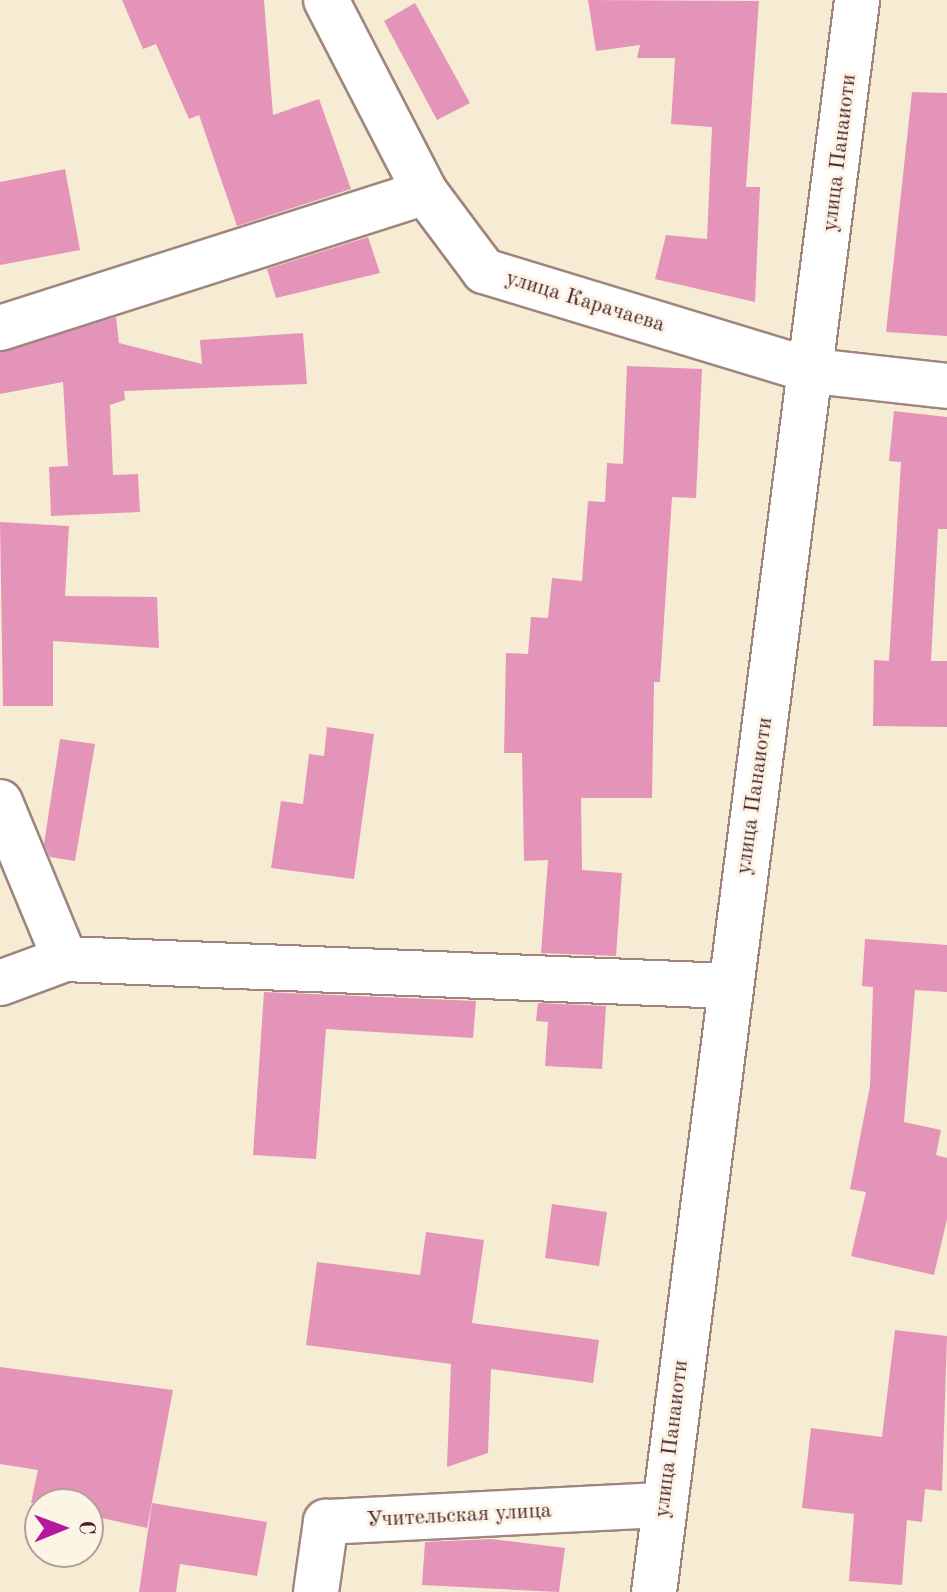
<!DOCTYPE html>
<html>
<head>
<meta charset="utf-8">
<style>
  body { margin:0 }
  #map { position:relative; width:947px; height:1592px; overflow:hidden; background:#f6ebd3; font-family:"Old Standard TT",serif }
  div>[style] { position:absolute }
  .building>* { inset:0; background:#e594b9 }
  .roads { filter:drop-shadow(2px 0 #a0857f) drop-shadow(-2px 0 #a0857f) drop-shadow(0 2px #a0857f) drop-shadow(0 -2px #a0857f) }
  .minor>* { height:44px; margin:-22px; padding:0 22px; transform-origin:22px; border-radius:22px; background:#fff }
  span { translate:-50% -50%; white-space:nowrap; text-align:center; line-height:1.15; -webkit-text-stroke:6px #fcf5e5; paint-order:stroke }
  .street-label { font-size:22px; color:#4a1f2b }
  .north { position:absolute; left:24px; top:1488px; width:80px; height:80px; box-sizing:border-box; background:#fcf5e5; border:2px solid #b59f9b; border-radius:50%; rotate:89deg; font-size:22px; font-weight:700; line-height:32px; text-align:center; color:#4a1f2b }
  .north::after { content:''; display:block; margin:auto; width:28px; height:36px; background:#b5179e; clip-path:polygon(50% 0,100% 100%,50% 72%,0 100%) }
</style>
</head>
<body>
<div id="map">
  <div class="building">
    <div style="clip-path:polygon(122px 0,264px 0,273px 115px,319px 99px,351px 189px,237px 226px,199px 115px,189px 119px,156px 44px,143px 49px)"></div>
    <div style="clip-path:polygon(588px 0,759px 1px,746px 187px,760px 187px,755px 302px,655px 279px,666px 235px,707px 239px,712px 127px,671px 124px,675px 58px,637px 58px,640px 45px,596px 51px)"></div>
    <div style="clip-path:polygon(415px 3px,470px 103px,437px 120px,384px 21px)"></div>
    <div style="clip-path:polygon(912px 92px,947px 93px,947px 336px,886px 332px)"></div>
    <div style="clip-path:polygon(65px 169px,80px 250px,0 265px,0 182px)"></div>
    <div style="clip-path:polygon(368px 237px,380px 273px,276px 298px,267px 269px)"></div>
    <div style="clip-path:polygon(116px 317px,119px 343px,202px 364px,200px 340px,303px 333px,307px 384px,124px 391px,125px 400px,110px 405px,113px 475px,138px 474px,140px 512px,51px 516px,49px 467px,68px 466px,63px 382px,0 394px,0 352px)"></div>
    <div style="clip-path:polygon(627px 366px,702px 369px,696px 498px,672px 497px,660px 682px,654px 682px,652px 798px,581px 798px,582px 870px,622px 873px,616px 956px,541px 953px,548px 860px,524px 861px,522px 753px,504px 753px,506px 653px,528px 654px,531px 617px,548px 618px,552px 578px,582px 581px,588px 501px,605px 502px,607px 463px,623px 464px)"></div>
    <div style="clip-path:polygon(894px 411px,947px 417px,947px 529px,938px 529px,931px 661px,947px 661px,947px 727px,873px 726px,874px 660px,889px 661px,901px 462px,889px 461px)"></div>
    <div style="clip-path:polygon(0 522px,69px 526px,65px 596px,157px 597px,159px 648px,53px 641px,53px 706px,3px 706px)"></div>
    <div style="clip-path:polygon(327px 727px,374px 734px,354px 879px,271px 868px,281px 801px,303px 804px,309px 754px,324px 756px)"></div>
    <div style="clip-path:polygon(60px 739px,95px 744px,75px 861px,50px 857px,44px 844px)"></div>
    <div style="clip-path:polygon(865px 939px,947px 945px,947px 992px,915px 990px,904px 1122px,941px 1130px,936px 1155px,947px 1158px,947px 1219px,934px 1275px,851px 1256px,866px 1192px,850px 1189px,870px 1086px,873px 987px,862px 986px)"></div>
    <div style="clip-path:polygon(264px 992px,476px 1001px,473px 1038px,326px 1029px,316px 1159px,253px 1155px)"></div>
    <div style="clip-path:polygon(538px 1003px,606px 1006px,602px 1069px,545px 1066px,548px 1022px,536px 1021px)"></div>
    <div style="clip-path:polygon(552px 1204px,607px 1212px,599px 1266px,545px 1258px)"></div>
    <div style="clip-path:polygon(426px 1232px,484px 1240px,472px 1323px,599px 1340px,593px 1383px,491px 1369px,488px 1453px,447px 1467px,451px 1364px,306px 1345px,317px 1262px,420px 1275px)"></div>
    <div style="clip-path:polygon(895px 1330px,947px 1336px,942px 1491px,925px 1489px,922px 1522px,907px 1520px,902px 1585px,849px 1581px,854px 1514px,802px 1508px,811px 1428px,882px 1437px)"></div>
    <div style="clip-path:polygon(0 1367px,173px 1390px,147px 1528px,88px 1515px,88px 1504px,31px 1503px,38px 1470px,0 1464px)"></div>
    <div style="clip-path:polygon(152px 1503px,267px 1522px,257px 1576px,180px 1564px,176px 1592px,139px 1592px)"></div>
    <div style="clip-path:polygon(491px 1539px,565px 1548px,559px 1592px,422px 1585px,425px 1542px)"></div>
  </div>
  <div class="roads">
    <div class="minor">
      <div style="left:326px;top:0;width:216px;rotate:62.7deg"></div>
      <div style="left:425px;top:192px;width:99px;rotate:53.2deg"></div>
      <div style="left:484px;top:271px;width:345px;rotate:16.9deg"></div>
      <div style="left:814px;top:371px;width:134px;rotate:6.4deg"></div>
      <div style="left:0;top:328px;width:446px;rotate:-17.7deg"></div>
      <div style="left:0;top:802px;width:170px;rotate:67.5deg"></div>
      <div style="left:0;top:983px;width:69px;rotate:-20.3deg"></div>
      <div style="left:65px;top:959px;width:665px;rotate:2.33deg"></div>
      <div style="left:316px;top:1592px;width:71px;rotate:-81.9deg"></div>
      <div style="left:326px;top:1522px;width:337px;rotate:-2.9deg"></div>
      <div style="left:654px;top:1592px;width:1605px;rotate:-82.73deg"></div>
    </div>
  </div>
  <div class="street-label">
    <span style="left:840px;top:153px;rotate:-83deg">улица Панаиоти</span>
    <span style="left:585px;top:302px;rotate:17deg">улица Карачаева</span>
    <span style="left:755px;top:796px;rotate:-82deg">улица Панаиоти</span>
    <span style="left:672px;top:1439px;rotate:-83deg">улица Панаиоти</span>
    <span style="left:459px;top:1516px;rotate:-3deg">Учительская улица</span>
  </div>
  <div class="north">С</div>
</div>
</body>
</html>
